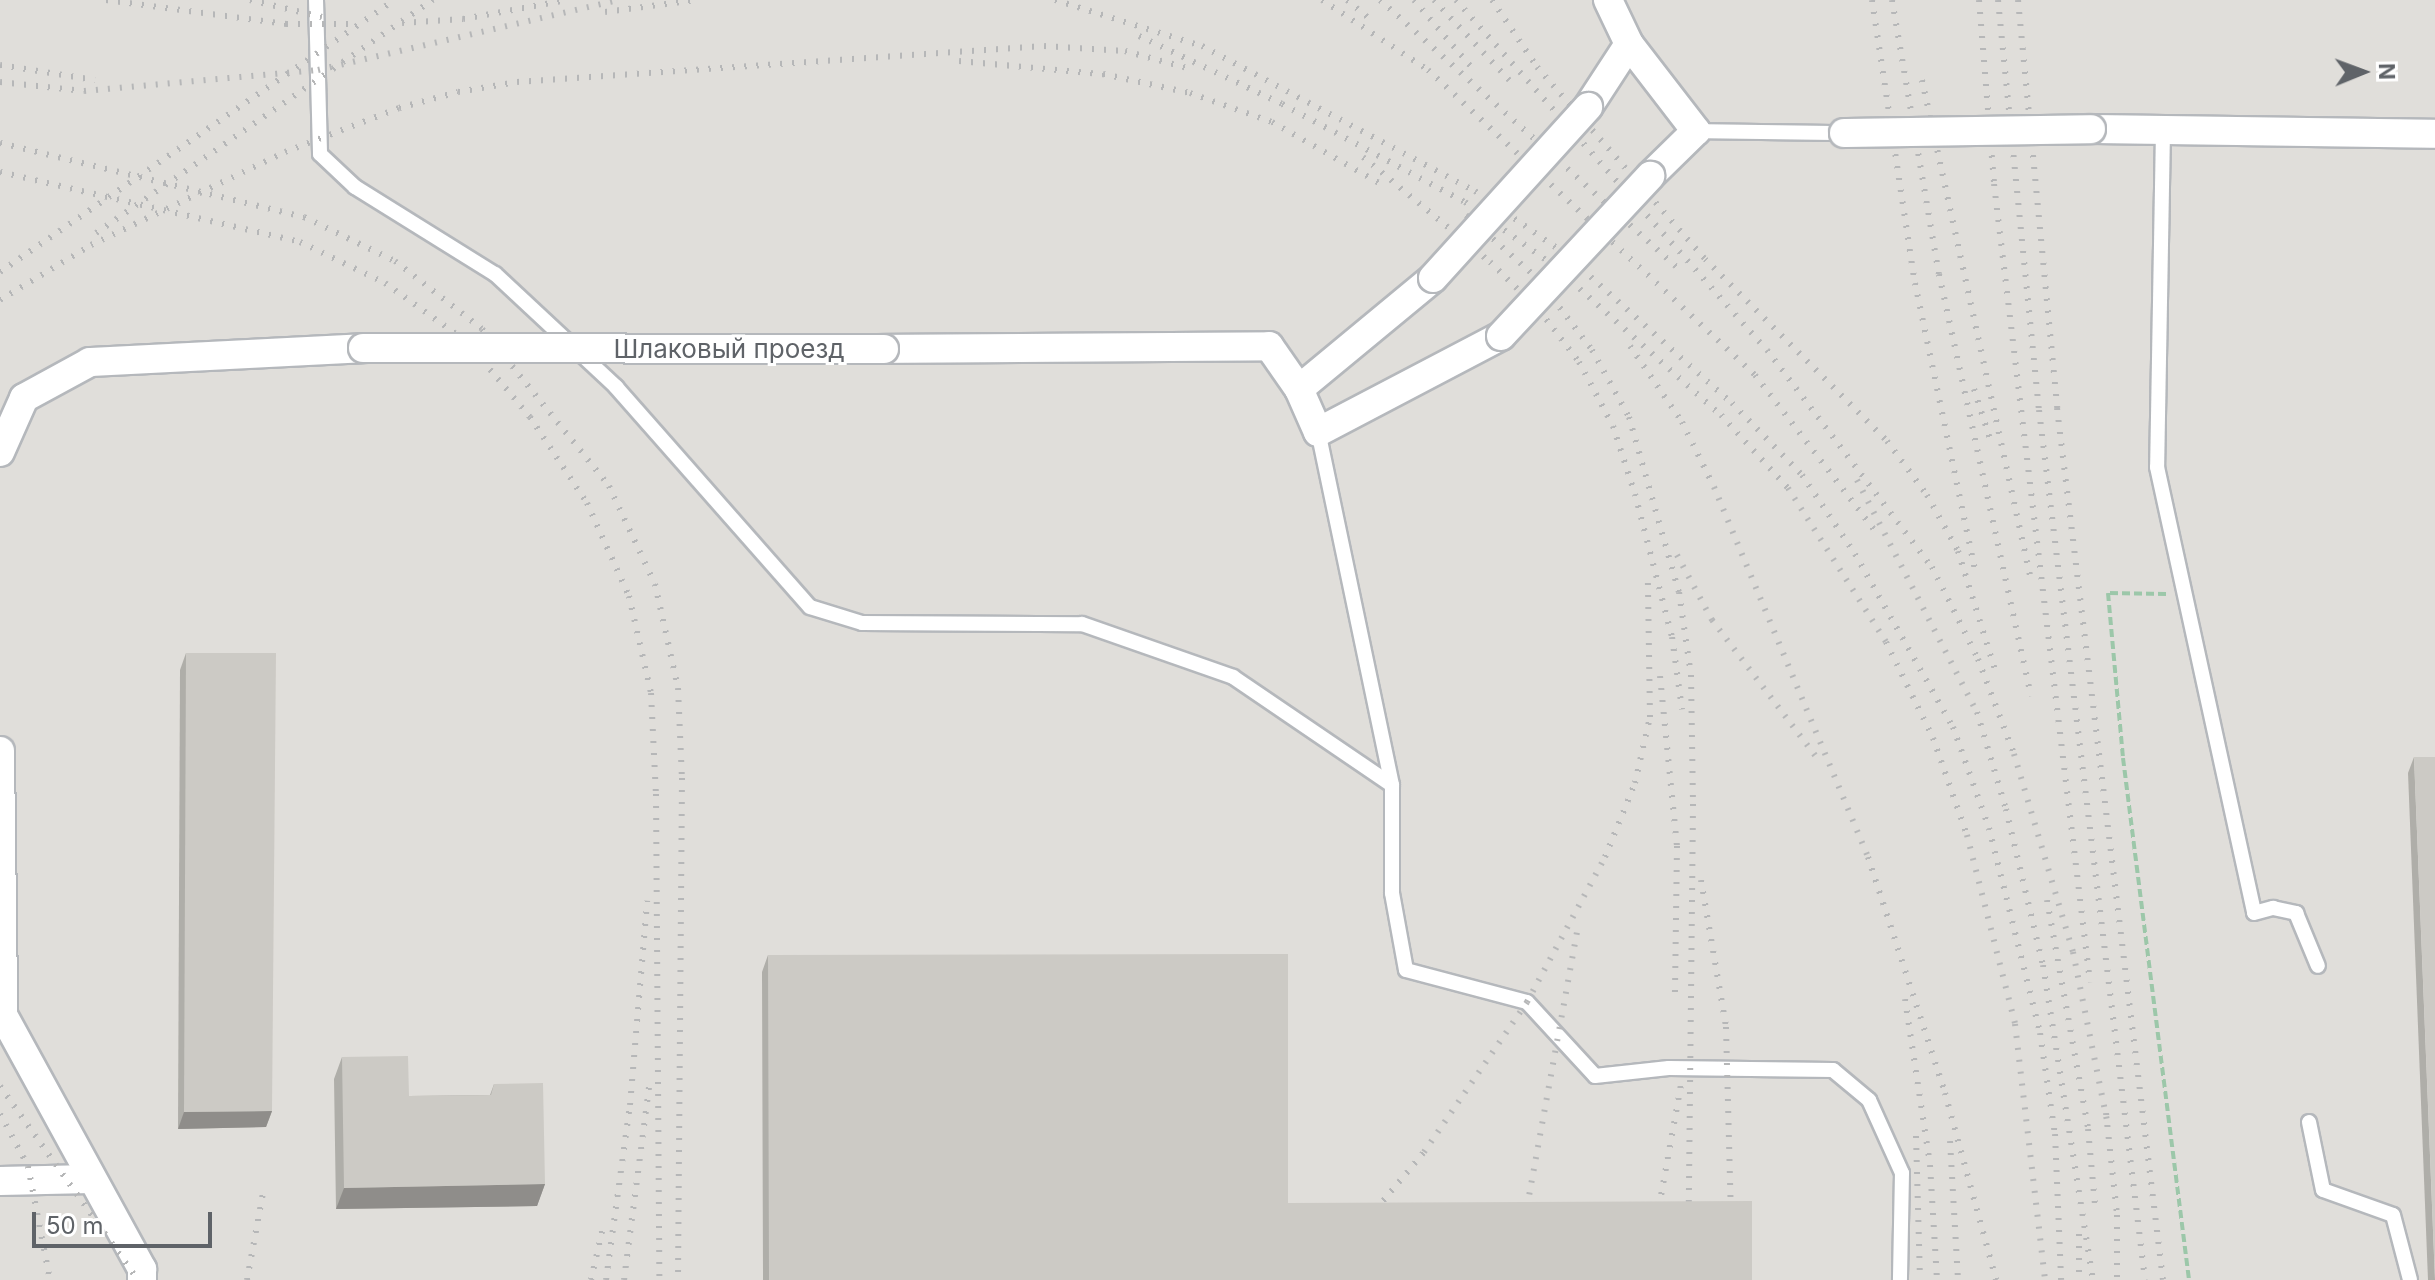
<!DOCTYPE html>
<html>
<head>
<meta charset="utf-8">
<style>
  body { margin:0 }
  #map { position:relative; width:2435px; height:1280px; overflow:hidden; background:#f1efe8; font-family:Inter,sans-serif }
  div>[style] { position:absolute }
  .industrial>* { inset:0; background:#e0deda }
  .path>* { height:4px; margin-top:-2px; transform-origin:0; background:repeating-linear-gradient(90deg,#9cc7a9 0 8px,transparent 0 12px) }
  .roads { filter:drop-shadow(2px 0 #b5b8bc) drop-shadow(-2px 0 #b5b8bc) drop-shadow(0 2px #b5b8bc) drop-shadow(0 -2px #b5b8bc) }
  .service>* { height:14px; margin:-7px; padding:0 7px; transform-origin:7px; border-radius:7px; background:#fff }
  .minor>* { height:28px; margin:-14px; padding:0 14px; transform-origin:14px; border-radius:14px; background:#fff }
  .rail>* { height:6px; margin-top:-3px; transform-origin:0; background:repeating-linear-gradient(90deg,#b6b7b8 0 2px,transparent 0 12px) }
  .bridges { filter:drop-shadow(2px 0 #b5b8bc) drop-shadow(-2px 0 #b5b8bc) drop-shadow(0 2px #b5b8bc) drop-shadow(0 -2px #b5b8bc) }
  .minor-bridge>* { height:28px; margin:-14px; padding:0 14px; transform-origin:14px; border-radius:14px; background:#fff }
  .wall>* { inset:0; background:#afaea9 }
  .shaded-wall>* { inset:0; background:#8f8d8a }
  .building>* { inset:0; background:#cccac5 }
  span { translate:-50% -50%; white-space:nowrap; text-align:center; line-height:1.15; -webkit-text-stroke:6px #fff; paint-order:stroke }
  .street-label { font-size:26px; color:#5f6368 }
  .north { position:absolute; left:2323px; top:32px; width:80px; height:80px; -webkit-text-stroke:6px #fff; paint-order:stroke; rotate:89deg; font-size:22px; font-weight:700; line-height:32px; text-align:center; color:#5f6368 }
  .north::after { content:''; display:block; margin:auto; width:28px; height:36px; background:#5f6368; clip-path:polygon(50% 0,100% 100%,50% 72%,0 100%) }
  .scale { position:absolute; left:32px; top:1212px; width:180px; height:36px; box-sizing:border-box; border:4px solid #5f6368; border-top:0; padding-left:10px; font-size:24px; line-height:28px; white-space:nowrap; color:#5f6368; -webkit-text-stroke:6px #fff; paint-order:stroke }
</style>
</head>
<body>
<div id="map">
  <div class="industrial">
    <div style="clip-path:polygon(0 0,2435px 0,2435px 1280px,0 1280px)"></div>
  </div>
  <div class="path">
    <div style="left:2166px;top:594px;width:58px;rotate:-179deg"></div>
    <div style="left:2108px;top:593px;width:166px;rotate:84.8deg"></div>
    <div style="left:2123px;top:758px;width:526px;rotate:82.79deg"></div>
  </div>
  <div class="roads">
    <div class="service">
      <div style="left:316px;top:0;width:154px;rotate:88.5deg"></div>
      <div style="left:320px;top:154px;width:48px;rotate:43.3deg"></div>
      <div style="left:355px;top:187px;width:165px;rotate:31.9deg"></div>
      <div style="left:495px;top:274px;width:166px;rotate:43deg"></div>
      <div style="left:616px;top:387px;width:293px;rotate:48.6deg"></div>
      <div style="left:810px;top:607px;width:54px;rotate:17.1deg"></div>
      <div style="left:862px;top:623px;width:220px;rotate:0.3deg"></div>
      <div style="left:1082px;top:624px;width:160px;rotate:19.3deg"></div>
      <div style="left:1233px;top:677px;width:192px;rotate:34.2deg"></div>
      <div style="left:1392px;top:785px;width:361px;rotate:-101.8deg"></div>
      <div style="left:2163px;top:130px;width:337px;rotate:91deg"></div>
      <div style="left:2157px;top:467px;width:456px;rotate:77.7deg"></div>
      <div style="left:2254px;top:913px;width:20px;rotate:-15deg"></div>
      <div style="left:2273px;top:908px;width:24px;rotate:12deg"></div>
      <div style="left:2296px;top:913px;width:57px;rotate:67.5deg"></div>
      <div style="left:1696px;top:131px;width:148px;rotate:0.8deg"></div>
      <div style="left:1392px;top:785px;width:108px;rotate:90deg"></div>
      <div style="left:1392px;top:893px;width:78px;rotate:79.7deg"></div>
      <div style="left:1406px;top:970px;width:125px;rotate:14.8deg"></div>
      <div style="left:1527px;top:1002px;width:100px;rotate:47.4deg"></div>
      <div style="left:1595px;top:1076px;width:74px;rotate:-6.2deg"></div>
      <div style="left:1669px;top:1068px;width:164px;rotate:0.7deg"></div>
      <div style="left:1833px;top:1070px;width:47px;rotate:39.8deg"></div>
      <div style="left:1869px;top:1100px;width:80px;rotate:65.7deg"></div>
      <div style="left:1902px;top:1173px;width:107px;rotate:91.1deg"></div>
      <div style="left:2309px;top:1122px;width:69px;rotate:78.4deg"></div>
      <div style="left:2323px;top:1190px;width:74px;rotate:19.7deg"></div>
      <div style="left:2393px;top:1215px;width:67px;rotate:75.3deg"></div>
    </div>
    <div class="minor">
      <div style="left:1608px;top:0;width:49px;rotate:64.5deg"></div>
      <div style="left:1629px;top:44px;width:110px;rotate:52.4deg"></div>
      <div style="left:1696px;top:131px;width:64px;rotate:135.6deg"></div>
      <div style="left:1588px;top:107px;width:75px;rotate:-56.9deg"></div>
      <div style="left:2091px;top:129px;width:344px;rotate:0.8deg"></div>
      <div style="left:884px;top:349px;width:385px;rotate:-0.4deg"></div>
      <div style="left:1269px;top:346px;width:52px;rotate:55.1deg"></div>
      <div style="left:1299px;top:389px;width:47px;rotate:66.2deg"></div>
      <div style="left:1318px;top:432px;width:207px;rotate:-27.7deg"></div>
      <div style="left:1299px;top:389px;width:174px;rotate:-39.6deg"></div>
      <div style="left:0;top:452px;width:59px;rotate:-66deg"></div>
      <div style="left:24px;top:398px;width:75px;rotate:-28.6deg"></div>
      <div style="left:90px;top:362px;width:273px;rotate:-2.9deg"></div>
      <div style="left:0;top:751px;width:264px;rotate:89.3deg"></div>
      <div style="left:3px;top:1015px;width:290px;rotate:61.3deg"></div>
      <div style="left:142px;top:1269px;width:11px;rotate:90deg"></div>
      <div style="left:0;top:1181px;width:91px;rotate:-1.3deg"></div>
    </div>
  </div>
  <div class="rail">
    <div style="left:106px;top:0;width:182px;rotate:7.6deg"></div>
    <div style="left:286px;top:24px;width:72px"></div>
    <div style="left:250px;top:0;width:74px;rotate:13.3deg"></div>
    <div style="left:1055px;top:0;width:154px;rotate:17.4deg"></div>
    <div style="left:1202px;top:46px;width:309px;rotate:28deg"></div>
    <div style="left:1475px;top:191px;width:108px;rotate:34.9deg"></div>
    <div style="left:1564px;top:253px;width:225px;rotate:41.8deg"></div>
    <div style="left:1732px;top:403px;width:100px;rotate:45.8deg"></div>
    <div style="left:1802px;top:475px;width:95px;rotate:56.1deg"></div>
    <div style="left:1855px;top:554px;width:199px;rotate:60.5deg"></div>
    <div style="left:1953px;top:727px;width:107px;rotate:70.4deg"></div>
    <div style="left:1989px;top:828px;width:211px;rotate:76deg"></div>
    <div style="left:2040px;top:1033px;width:102px;rotate:81.6deg"></div>
    <div style="left:2055px;top:1134px;width:146px;rotate:87.6deg"></div>
    <div style="left:1322px;top:0;width:127px;rotate:33.4deg"></div>
    <div style="left:1428px;top:70px;width:447px;rotate:43deg"></div>
    <div style="left:1755px;top:375px;width:198px;rotate:52.4deg"></div>
    <div style="left:1347px;top:0;width:35px;rotate:40deg"></div>
    <div style="left:1380px;top:0;width:401px;rotate:42deg"></div>
    <div style="left:1414px;top:0;width:89px;rotate:49.5deg"></div>
    <div style="left:1434px;top:0;width:110px;rotate:46.8deg"></div>
    <div style="left:1456px;top:0;width:468px;rotate:48.4deg"></div>
    <div style="left:1767px;top:350px;width:273px;rotate:52.8deg"></div>
    <div style="left:1932px;top:567px;width:103px;rotate:63.4deg"></div>
    <div style="left:1978px;top:659px;width:102px;rotate:69.2deg"></div>
    <div style="left:2014px;top:754px;width:207px;rotate:73.4deg"></div>
    <div style="left:2073px;top:952px;width:172px;rotate:78.6deg"></div>
    <div style="left:1492px;top:0;width:81px;rotate:56.1deg"></div>
    <div style="left:1537px;top:67px;width:255px;rotate:48.8deg"></div>
    <div style="left:1705px;top:259px;width:257px;rotate:45deg"></div>
    <div style="left:1887px;top:441px;width:67px;rotate:53.5deg"></div>
    <div style="left:1927px;top:495px;width:64px;rotate:61deg"></div>
    <div style="left:1958px;top:551px;width:128px;rotate:72.7deg"></div>
    <div style="left:1872px;top:0;width:286px;rotate:81.4deg"></div>
    <div style="left:1915px;top:283px;width:298px;rotate:78.2deg"></div>
    <div style="left:1892px;top:0;width:278px;rotate:80.3deg"></div>
    <div style="left:1939px;top:274px;width:432px;rotate:77.7deg"></div>
    <div style="left:1979px;top:0;width:185px;rotate:85.3deg"></div>
    <div style="left:1994px;top:184px;width:804px;rotate:83.14deg"></div>
    <div style="left:1998px;top:0;width:412px;rotate:84.3deg"></div>
    <div style="left:2039px;top:410px;width:876px;rotate:83.05deg"></div>
    <div style="left:2018px;top:0;width:410px;rotate:84.5deg"></div>
    <div style="left:2057px;top:408px;width:878px;rotate:83.07deg"></div>
    <div style="left:605px;top:12px;width:92px;rotate:-7.5deg"></div>
    <div style="left:402px;top:23px;width:61px;rotate:-3.8deg"></div>
    <div style="left:463px;top:19px;width:107px;rotate:-10.3deg"></div>
    <div style="left:1139px;top:36px;width:158px;rotate:25.4deg"></div>
    <div style="left:1282px;top:104px;width:208px;rotate:28.2deg"></div>
    <div style="left:1465px;top:202px;width:108px;rotate:35.6deg"></div>
    <div style="left:1553px;top:265px;width:225px;rotate:41.8deg"></div>
    <div style="left:1721px;top:415px;width:99px;rotate:47.5deg"></div>
    <div style="left:1788px;top:488px;width:183px;rotate:57.5deg"></div>
    <div style="left:1886px;top:642px;width:107px;rotate:63.9deg"></div>
    <div style="left:1933px;top:738px;width:103px;rotate:70.7deg"></div>
    <div style="left:1967px;top:835px;width:195px;rotate:75.7deg"></div>
    <div style="left:2015px;top:1024px;width:258px;rotate:83.3deg"></div>
    <div style="left:959px;top:61px;width:145px;rotate:5.2deg"></div>
    <div style="left:1103px;top:74px;width:89px;rotate:12.3deg"></div>
    <div style="left:1190px;top:93px;width:87px;rotate:19.5deg"></div>
    <div style="left:1272px;top:122px;width:123px;rotate:29.7deg"></div>
    <div style="left:0;top:65px;width:96px;rotate:9deg"></div>
    <div style="left:1922px;top:80px;width:512px;rotate:77.7deg"></div>
    <div style="left:0;top:82px;width:84px;rotate:6.1deg"></div>
    <div style="left:84px;top:91px;width:235px;rotate:-5.1deg"></div>
    <div style="left:318px;top:70px;width:308px;rotate:-13.1deg"></div>
    <div style="left:0;top:143px;width:313px;rotate:13.7deg"></div>
    <div style="left:304px;top:217px;width:101px;rotate:25.8deg"></div>
    <div style="left:395px;top:261px;width:110px;rotate:38deg"></div>
    <div style="left:482px;top:329px;width:202px;rotate:51deg"></div>
    <div style="left:609px;top:486px;width:108px;rotate:64.9deg"></div>
    <div style="left:655px;top:584px;width:107px;rotate:77.5deg"></div>
    <div style="left:678px;top:688px;width:90px;rotate:87.5deg"></div>
    <div style="left:682px;top:778px;width:502px;rotate:90.46deg"></div>
    <div style="left:1363px;top:157px;width:165px;rotate:39.6deg"></div>
    <div style="left:1490px;top:262px;width:69px;rotate:44.4deg"></div>
    <div style="left:1539px;top:310px;width:66px;rotate:52.4deg"></div>
    <div style="left:1579px;top:362px;width:72px;rotate:62deg"></div>
    <div style="left:1613px;top:426px;width:71px;rotate:72.1deg"></div>
    <div style="left:1635px;top:494px;width:148px;rotate:75.5deg"></div>
    <div style="left:1672px;top:637px;width:73px;rotate:82.1deg"></div>
    <div style="left:0;top:172px;width:308px;rotate:13.1deg"></div>
    <div style="left:300px;top:242px;width:94px;rotate:25.8deg"></div>
    <div style="left:385px;top:283px;width:101px;rotate:35.7deg"></div>
    <div style="left:467px;top:342px;width:98px;rotate:50deg"></div>
    <div style="left:530px;top:417px;width:103px;rotate:56.5deg"></div>
    <div style="left:587px;top:503px;width:102px;rotate:65.7deg"></div>
    <div style="left:629px;top:596px;width:99px;rotate:77.2deg"></div>
    <div style="left:651px;top:693px;width:101px;rotate:87.2deg"></div>
    <div style="left:656px;top:794px;width:486px;rotate:89.6deg"></div>
    <div style="left:1466px;top:215px;width:96px;rotate:41.6deg"></div>
    <div style="left:1538px;top:279px;width:89px;rotate:52.7deg"></div>
    <div style="left:1592px;top:350px;width:77px;rotate:61.1deg"></div>
    <div style="left:1629px;top:417px;width:182px;rotate:74.1deg"></div>
    <div style="left:1679px;top:592px;width:84px;rotate:81.8deg"></div>
    <div style="left:1691px;top:675px;width:129px;rotate:89.1deg"></div>
    <div style="left:1693px;top:804px;width:414px;rotate:90.6deg"></div>
    <div style="left:96px;top:233px;width:410px;rotate:-34.7deg"></div>
    <div style="left:0;top:272px;width:479px;rotate:-34.6deg"></div>
    <div style="left:0;top:300px;width:106px;rotate:-31.1deg"></div>
    <div style="left:91px;top:245px;width:215px;rotate:-25.6deg"></div>
    <div style="left:285px;top:152px;width:122px;rotate:-21.1deg"></div>
    <div style="left:399px;top:108px;width:61px;rotate:-15.2deg"></div>
    <div style="left:458px;top:92px;width:60px;rotate:-9.6deg"></div>
    <div style="left:517px;top:82px;width:528px;rotate:-3.91deg"></div>
    <div style="left:1044px;top:46px;width:81px;rotate:3.5deg"></div>
    <div style="left:1125px;top:51px;width:64px;rotate:15.3deg"></div>
    <div style="left:1630px;top:346px;width:92px;rotate:55.6deg"></div>
    <div style="left:1682px;top:422px;width:72px;rotate:63.8deg"></div>
    <div style="left:1714px;top:487px;width:401px;rotate:67.4deg"></div>
    <div style="left:1868px;top:857px;width:248px;rotate:71.9deg"></div>
    <div style="left:1945px;top:1093px;width:194px;rotate:74.7deg"></div>
    <div style="left:1974px;top:389px;width:56px;rotate:72.2deg"></div>
    <div style="left:1857px;top:480px;width:261px;rotate:62.7deg"></div>
    <div style="left:1977px;top:712px;width:101px;rotate:73.4deg"></div>
    <div style="left:2006px;top:809px;width:160px;rotate:76.7deg"></div>
    <div style="left:2043px;top:965px;width:319px;rotate:81deg"></div>
    <div style="left:1677px;top:555px;width:74px;rotate:61.7deg"></div>
    <div style="left:1712px;top:620px;width:178px;rotate:52.7deg"></div>
    <div style="left:1660px;top:676px;width:171px;rotate:84.3deg"></div>
    <div style="left:1677px;top:846px;width:149px;rotate:90.8deg"></div>
    <div style="left:1701px;top:880px;width:149px;rotate:80.3deg"></div>
    <div style="left:1726px;top:1027px;width:191px;rotate:88.5deg"></div>
    <div style="left:2047px;top:900px;width:233px;rotate:79.8deg"></div>
    <div style="left:2088px;top:1129px;width:75px;rotate:84.7deg"></div>
    <div style="left:1905px;top:999px;width:168px;rotate:81.4deg"></div>
    <div style="left:1930px;top:1165px;width:115px;rotate:86.5deg"></div>
    <div style="left:0;top:1086px;width:238px;rotate:54.6deg"></div>
    <div style="left:2106px;top:1113px;width:103px;rotate:83.8deg"></div>
    <div style="left:2117px;top:1215px;width:65px;rotate:90deg"></div>
    <div style="left:0;top:1114px;width:59px;rotate:61.7deg"></div>
    <div style="left:28px;top:1166px;width:116px;rotate:79.1deg"></div>
    <div style="left:1916px;top:1136px;width:144px;rotate:88.4deg"></div>
    <div style="left:1950px;top:1141px;width:139px;rotate:86.7deg"></div>
    <div style="left:1525px;top:1218px;width:291px;rotate:-79.7deg"></div>
    <div style="left:1657px;top:1218px;width:141px;rotate:-79.8deg"></div>
    <div style="left:1368px;top:1219px;width:87px;rotate:-50.1deg"></div>
    <div style="left:1424px;top:1152px;width:182px;rotate:-55.5deg"></div>
    <div style="left:1527px;top:1002px;width:165px;rotate:-61.7deg"></div>
    <div style="left:1605px;top:857px;width:80px;rotate:-67.9deg"></div>
    <div style="left:1635px;top:783px;width:68px;rotate:-77.2deg"></div>
    <div style="left:1650px;top:717px;width:134px;rotate:-90.9deg"></div>
    <div style="left:2079px;top:1234px;width:46px;rotate:90deg"></div>
    <div style="left:247px;top:1280px;width:88px;rotate:-79.6deg"></div>
    <div style="left:591px;top:1280px;width:54px;rotate:-77.2deg"></div>
    <div style="left:606px;top:1280px;width:177px;rotate:-82.2deg"></div>
    <div style="left:630px;top:1105px;width:205px;rotate:-85.2deg"></div>
    <div style="left:624px;top:1280px;width:201px;rotate:-82.6deg"></div>
  </div>
  <div class="bridges">
    <div class="minor-bridge">
      <div style="left:1844px;top:133px;width:247px;rotate:-0.9deg"></div>
      <div style="left:1433px;top:278px;width:231px;rotate:-47.8deg"></div>
      <div style="left:1501px;top:336px;width:219px;rotate:-47deg"></div>
      <div style="left:363px;top:348px;width:521px;rotate:0.11deg"></div>
    </div>
  </div>
  <div class="wall">
    <div style="clip-path:polygon(186px 653px,272px 1111px,266px 1127px,178px 1129px,180px 670px)"></div>
    <div style="clip-path:polygon(2414px 757px,2435px 1280px,2428px 1280px,2408px 773px)"></div>
    <div style="clip-path:polygon(768px 955px,1288px 1203px,1752px 1280px,763px 1280px,762px 972px)"></div>
    <div style="clip-path:polygon(342px 1057px,409px 1096px,490px 1095px,494px 1084px,545px 1184px,537px 1206px,336px 1209px,334px 1079px)"></div>
  </div>
  <div class="shaded-wall">
    <div style="clip-path:polygon(272px 1111px,266px 1127px,178px 1129px,184px 1112px)"></div>
    <div style="clip-path:polygon(545px 1184px,537px 1206px,336px 1209px,344px 1188px)"></div>
  </div>
  <div class="building">
    <div style="clip-path:polygon(186px 653px,276px 653px,272px 1111px,184px 1112px)"></div>
    <div style="clip-path:polygon(2414px 757px,2435px 757px,2435px 1279px)"></div>
    <div style="clip-path:polygon(1288px 954px,1288px 1203px,1752px 1201px,1752px 1280px,769px 1280px,768px 955px)"></div>
    <div style="clip-path:polygon(408px 1056px,409px 1096px,491px 1095px,494px 1084px,543px 1083px,545px 1184px,344px 1188px,342px 1057px)"></div>
  </div>
  <div class="street-label">
    <span style="left:729px;top:349px">Шлаковый проезд</span>
  </div>
  <div class="north">N</div>
  <div class="scale">50 m</div>
</div>
</body>
</html>
